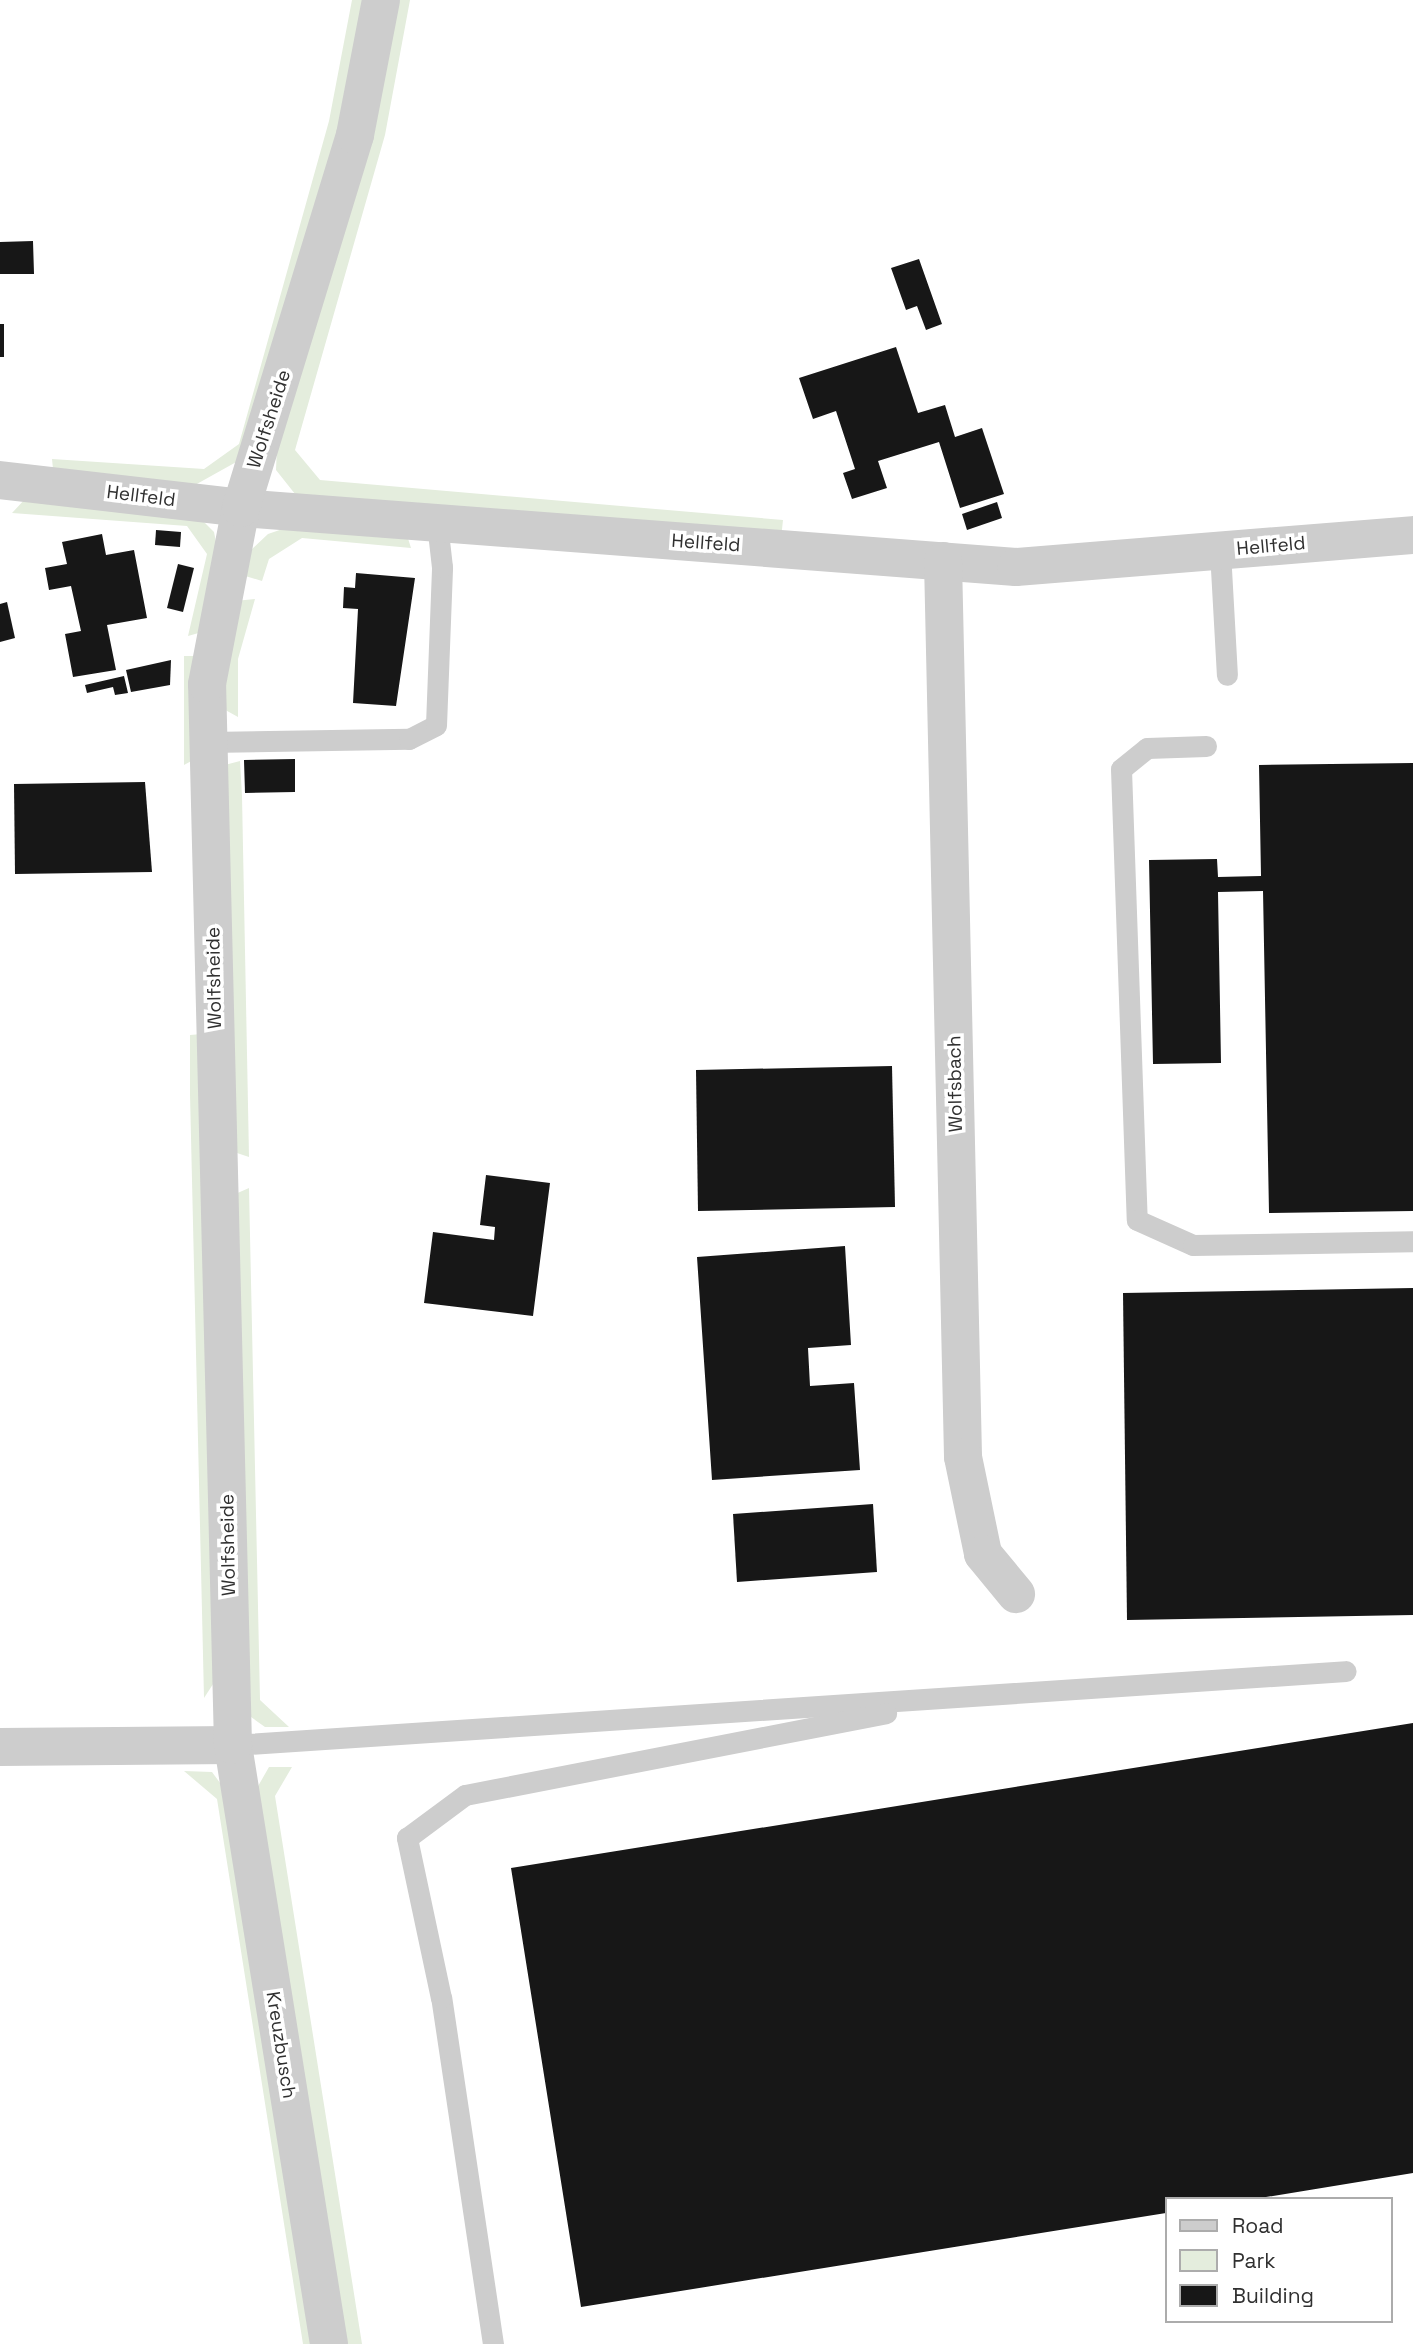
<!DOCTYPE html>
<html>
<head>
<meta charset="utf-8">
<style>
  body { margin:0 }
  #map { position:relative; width:1413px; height:2344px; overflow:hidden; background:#fff; font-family:"Space Grotesk",sans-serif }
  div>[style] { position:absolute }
  .green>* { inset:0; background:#e4eddd }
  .building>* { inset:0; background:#171717 }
  .lane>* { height:21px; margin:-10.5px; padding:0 10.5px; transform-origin:10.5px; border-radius:10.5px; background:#cdcdcd }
  .street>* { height:38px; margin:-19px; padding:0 19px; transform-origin:19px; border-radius:19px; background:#cdcdcd }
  span { translate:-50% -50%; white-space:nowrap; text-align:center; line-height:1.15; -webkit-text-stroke:7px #fff; paint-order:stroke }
  .street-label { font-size:19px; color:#303030 }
  .legend { position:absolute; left:1165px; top:2197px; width:228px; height:126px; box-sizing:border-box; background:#fff; border:2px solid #acacac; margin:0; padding:9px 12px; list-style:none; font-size:21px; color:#303030 }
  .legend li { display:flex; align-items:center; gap:14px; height:35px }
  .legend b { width:35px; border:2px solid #acacac }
</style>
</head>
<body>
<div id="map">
  <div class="green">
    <div style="clip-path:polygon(352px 0,367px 0,342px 128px,247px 456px,195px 485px,53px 469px,52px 459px,204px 469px,239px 444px,329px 121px)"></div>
    <div style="clip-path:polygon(393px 0,410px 0,385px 135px,295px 450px,320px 480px,783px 520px,781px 539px,299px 499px,276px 470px,277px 445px)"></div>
    <div style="clip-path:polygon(26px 498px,194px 512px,214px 532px,218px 552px,202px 632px,188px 636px,207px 554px,187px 526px,12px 513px)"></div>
    <div style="clip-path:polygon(300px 523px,406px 532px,411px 548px,302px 538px,269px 559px,262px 581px,242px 575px,249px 552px,268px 534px)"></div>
    <div style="clip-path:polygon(255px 599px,238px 659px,238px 717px,220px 707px,235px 601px)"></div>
    <div style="clip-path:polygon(184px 656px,197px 656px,195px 759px,184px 765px)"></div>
    <div style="clip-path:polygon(240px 761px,242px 796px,249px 1157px,237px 1153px,221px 766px)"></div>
    <div style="clip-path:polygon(202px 1034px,217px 1678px,204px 1698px,190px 1094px,190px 1035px)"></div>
    <div style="clip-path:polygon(249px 1188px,260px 1700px,289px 1727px,265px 1727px,251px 1717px,233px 1195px)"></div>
    <div style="clip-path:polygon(269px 1767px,292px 1767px,275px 1796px,362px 2344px,340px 2344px,253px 1795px)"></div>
    <div style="clip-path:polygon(184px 1771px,212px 1772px,223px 1787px,316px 2344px,303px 2344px,217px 1799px)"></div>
  </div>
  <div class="building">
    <div style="clip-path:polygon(33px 241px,34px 274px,0 274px,0 242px)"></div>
    <div style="clip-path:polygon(919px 259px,942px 324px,926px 330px,917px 306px,906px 310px,891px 268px)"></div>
    <div style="clip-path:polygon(0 324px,4px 324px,4px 357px,0 357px)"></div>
    <div style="clip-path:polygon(896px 347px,918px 413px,945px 405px,955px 437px,982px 428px,1004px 494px,960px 508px,939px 442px,878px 461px,887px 488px,852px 499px,843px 473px,855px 469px,836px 411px,813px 419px,799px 378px)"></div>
    <div style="clip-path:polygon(997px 502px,1002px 518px,967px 530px,962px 514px)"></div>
    <div style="clip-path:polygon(156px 530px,181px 532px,180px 547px,155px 545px)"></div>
    <div style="clip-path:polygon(102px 534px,106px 555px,134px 550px,147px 618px,107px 625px,116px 670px,73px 677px,65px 634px,81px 631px,71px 586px,49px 590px,45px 568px,67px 564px,62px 542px)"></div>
    <div style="clip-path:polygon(178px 564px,194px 568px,183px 612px,167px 608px)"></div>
    <div style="clip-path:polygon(356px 573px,415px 578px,396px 706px,353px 703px,358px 609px,343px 608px,344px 587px,355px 588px)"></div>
    <div style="clip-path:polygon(7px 602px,15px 638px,0 642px,0 604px)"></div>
    <div style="clip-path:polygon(171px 660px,170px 685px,131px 692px,126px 670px)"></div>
    <div style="clip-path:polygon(124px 676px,128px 693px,115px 695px,113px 687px,87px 693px,85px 685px)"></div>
    <div style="clip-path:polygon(295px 759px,295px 792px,245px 793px,244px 760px)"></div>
    <div style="clip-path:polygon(1413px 763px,1413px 1211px,1269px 1213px,1263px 891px,1218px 892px,1221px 1063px,1153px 1064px,1149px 860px,1217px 859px,1218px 877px,1261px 876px,1259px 765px)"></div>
    <div style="clip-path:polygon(145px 782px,152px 872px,15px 874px,14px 784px)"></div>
    <div style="clip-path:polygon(892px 1066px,895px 1207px,698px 1211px,696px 1070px)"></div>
    <div style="clip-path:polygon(486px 1175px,550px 1183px,533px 1316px,424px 1303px,433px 1232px,494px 1240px,495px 1227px,480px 1225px)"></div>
    <div style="clip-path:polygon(845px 1246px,851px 1345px,808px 1348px,810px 1386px,854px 1383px,860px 1470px,712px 1480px,697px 1257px)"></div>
    <div style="clip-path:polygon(1413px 1288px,1413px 1615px,1127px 1620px,1123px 1293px)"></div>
    <div style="clip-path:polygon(873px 1504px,877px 1572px,737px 1582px,733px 1514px)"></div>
    <div style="clip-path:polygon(1413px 1723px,1413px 2173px,1254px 2199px,1166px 2199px,1166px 2213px,581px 2307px,511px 1868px)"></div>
  </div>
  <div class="lane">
    <div style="left:1220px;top:551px;width:124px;rotate:86.8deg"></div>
    <div style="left:208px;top:742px;width:201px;rotate:-0.9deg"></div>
    <div style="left:409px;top:739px;width:30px;rotate:-27deg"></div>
    <div style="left:436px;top:725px;width:158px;rotate:-87.8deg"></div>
    <div style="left:442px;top:567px;width:44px;rotate:-96.5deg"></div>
    <div style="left:1206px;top:746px;width:59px;rotate:178.1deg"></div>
    <div style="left:1147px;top:748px;width:33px;rotate:141deg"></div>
    <div style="left:1121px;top:769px;width:451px;rotate:88deg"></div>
    <div style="left:1137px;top:1220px;width:61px;rotate:24.1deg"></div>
    <div style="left:1193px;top:1245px;width:220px;rotate:-1deg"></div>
    <div style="left:233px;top:1745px;width:1115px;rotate:-3.8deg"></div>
    <div style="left:493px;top:2344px;width:350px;rotate:-98.5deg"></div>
    <div style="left:441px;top:1998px;width:164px;rotate:-102deg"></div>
    <div style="left:407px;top:1838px;width:72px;rotate:-36.6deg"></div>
    <div style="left:465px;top:1795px;width:429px;rotate:-11deg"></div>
  </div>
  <div class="street">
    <div style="left:0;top:480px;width:243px;rotate:6.6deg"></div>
    <div style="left:241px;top:508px;width:777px;rotate:4.35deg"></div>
    <div style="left:1016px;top:567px;width:398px;rotate:-4.6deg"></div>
    <div style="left:943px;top:561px;width:896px;rotate:88.72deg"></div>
    <div style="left:963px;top:1457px;width:99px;rotate:78.3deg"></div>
    <div style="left:983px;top:1554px;width:52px;rotate:50.5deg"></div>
    <div style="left:0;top:1747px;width:233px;rotate:-0.5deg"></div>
    <div style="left:329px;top:2344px;width:607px;rotate:-99.11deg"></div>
    <div style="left:233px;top:1745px;width:1061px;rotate:-91.4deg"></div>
    <div style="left:207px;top:684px;width:179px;rotate:-79.1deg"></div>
    <div style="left:241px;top:508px;width:390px;rotate:-73deg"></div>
    <div style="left:355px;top:135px;width:137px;rotate:-79.1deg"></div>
  </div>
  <div class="street-label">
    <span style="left:269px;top:419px;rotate:-72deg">Wolfsheide</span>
    <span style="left:141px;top:496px;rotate:7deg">Hellfeld</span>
    <span style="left:706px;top:543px;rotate:4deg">Hellfeld</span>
    <span style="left:1271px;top:546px;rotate:-5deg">Hellfeld</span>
    <span style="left:214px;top:978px;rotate:-91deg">Wolfsheide</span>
    <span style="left:955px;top:1084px;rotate:-91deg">Wolfsbach</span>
    <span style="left:228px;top:1545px;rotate:-91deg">Wolfsheide</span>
    <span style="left:281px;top:2045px;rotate:81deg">Kreuzbusch</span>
  </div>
  <ul class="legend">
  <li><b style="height:9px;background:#cdcdcd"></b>Road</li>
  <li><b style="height:19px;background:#e4eddd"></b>Park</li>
  <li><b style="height:19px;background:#171717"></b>Building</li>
  </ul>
</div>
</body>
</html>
